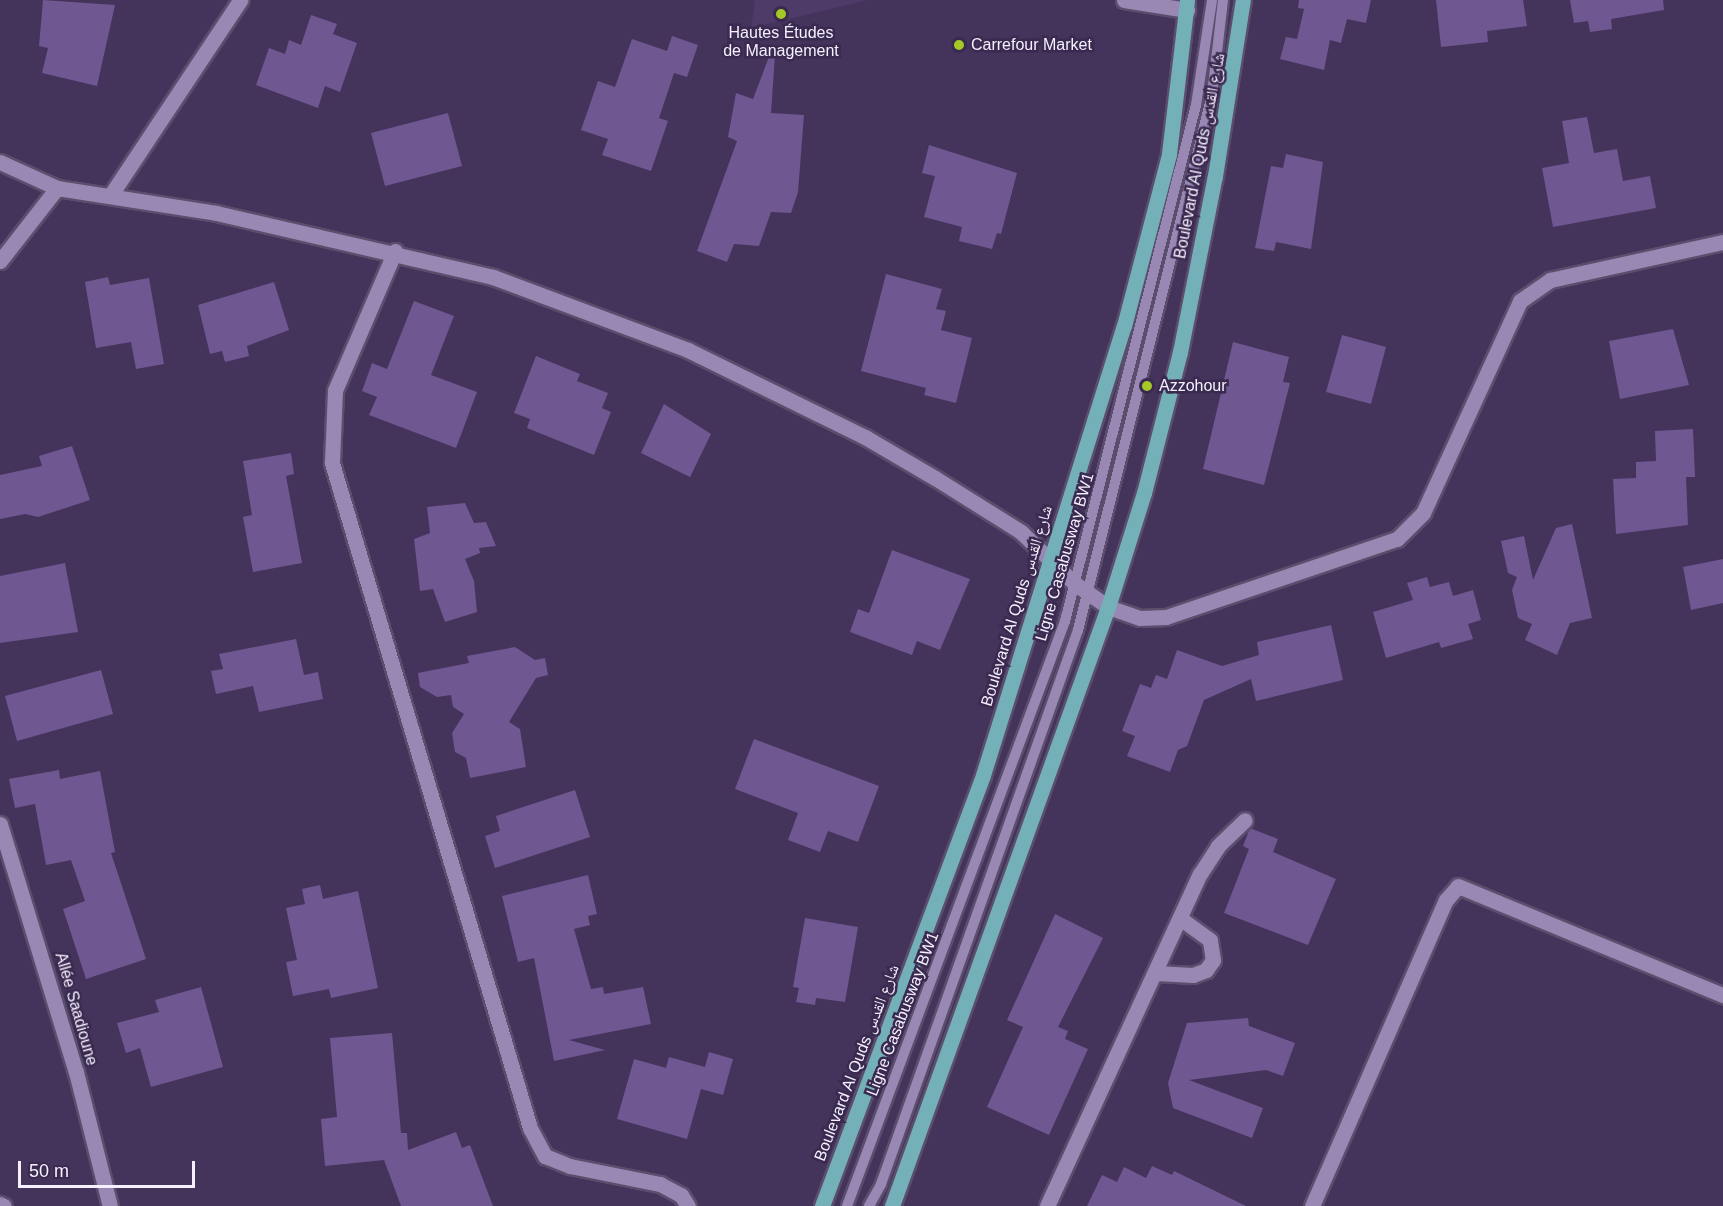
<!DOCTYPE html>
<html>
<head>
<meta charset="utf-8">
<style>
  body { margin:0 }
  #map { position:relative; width:1723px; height:1206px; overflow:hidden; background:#44345b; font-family:Helvetica,"Noto Naskh Arabic",sans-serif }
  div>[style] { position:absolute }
  .built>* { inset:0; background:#4e3b68 }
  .building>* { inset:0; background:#6f5791 }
  .roads { filter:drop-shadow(2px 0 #5b4e6d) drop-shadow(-2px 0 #5b4e6d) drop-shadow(0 2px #5b4e6d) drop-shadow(0 -2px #5b4e6d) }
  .service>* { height:10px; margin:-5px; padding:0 5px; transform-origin:5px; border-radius:5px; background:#9988b4 }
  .minor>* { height:15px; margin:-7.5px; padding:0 7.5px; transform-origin:7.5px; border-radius:7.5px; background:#9988b4 }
  .primary>* { height:15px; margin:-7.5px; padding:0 7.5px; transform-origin:7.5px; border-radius:7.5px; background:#74b0b8 }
  .dots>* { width:16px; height:16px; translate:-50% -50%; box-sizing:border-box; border:3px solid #3a2a50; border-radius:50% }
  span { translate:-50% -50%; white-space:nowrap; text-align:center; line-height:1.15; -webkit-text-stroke:5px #3a2a50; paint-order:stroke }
  .poi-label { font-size:16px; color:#f5f0fe }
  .left { translate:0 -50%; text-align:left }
  .street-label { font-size:16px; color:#f5f0fe }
  .scale { position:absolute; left:18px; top:1161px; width:177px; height:27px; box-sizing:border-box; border:3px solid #f5f0fe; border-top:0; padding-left:8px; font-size:18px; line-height:21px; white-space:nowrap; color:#f5f0fe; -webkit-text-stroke:4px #3a2a50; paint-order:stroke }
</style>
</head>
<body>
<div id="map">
  <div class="built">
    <div style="clip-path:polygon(755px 0,868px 0,751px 28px)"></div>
  </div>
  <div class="building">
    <div style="clip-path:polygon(43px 0,115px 5px,97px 86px,42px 73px,48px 48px,39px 46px)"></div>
    <div style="clip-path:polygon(1299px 0,1371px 0,1366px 23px,1347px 19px,1341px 43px,1330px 40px,1324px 70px,1280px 59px,1286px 37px,1297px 39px,1304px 9px,1298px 8px)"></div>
    <div style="clip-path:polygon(1436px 0,1523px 0,1527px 26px,1487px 31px,1488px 42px,1441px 47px)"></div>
    <div style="clip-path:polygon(1570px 0,1663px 0,1664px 10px,1611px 19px,1612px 29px,1590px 32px,1588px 21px,1574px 23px)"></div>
    <div style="clip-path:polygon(311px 15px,337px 24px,333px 34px,357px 43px,340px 92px,325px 86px,318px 108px,256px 85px,269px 48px,285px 54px,289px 40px,301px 45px)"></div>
    <div style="clip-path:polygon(672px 36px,698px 45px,687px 77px,674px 73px,659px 118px,668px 121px,651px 171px,602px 155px,608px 139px,581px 130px,598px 81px,615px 87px,632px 39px,667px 51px)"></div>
    <div style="clip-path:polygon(770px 54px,775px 55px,771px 113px,804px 115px,798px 192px,791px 213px,771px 212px,759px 246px,734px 244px,727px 262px,697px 251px,737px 141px,728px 137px,736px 93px,753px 99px)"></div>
    <div style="clip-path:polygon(448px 113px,462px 166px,385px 186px,371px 133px)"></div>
    <div style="clip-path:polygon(1587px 117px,1594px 153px,1617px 149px,1623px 181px,1650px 176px,1656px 208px,1553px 227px,1542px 168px,1569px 163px,1562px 121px)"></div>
    <div style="clip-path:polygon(929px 145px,1017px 173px,1001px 234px,997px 233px,992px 249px,959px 241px,962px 227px,924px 217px,935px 176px,922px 173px)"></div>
    <div style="clip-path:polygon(1286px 154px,1323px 162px,1311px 249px,1276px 242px,1274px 251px,1255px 248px,1271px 166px,1283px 168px)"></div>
    <div style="clip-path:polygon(886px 274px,942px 289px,936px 309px,946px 311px,941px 330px,972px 338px,956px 403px,924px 395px,926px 388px,861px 371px)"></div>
    <div style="clip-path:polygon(108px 277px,110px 285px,149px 278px,164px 364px,136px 369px,131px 342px,96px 348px,85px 282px)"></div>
    <div style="clip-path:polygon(274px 282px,289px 330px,247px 346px,249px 356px,225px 362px,222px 351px,210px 354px,198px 305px)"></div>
    <div style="clip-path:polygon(414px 301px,454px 316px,431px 375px,477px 392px,456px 448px,369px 415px,377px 397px,362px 391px,372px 363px,387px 369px)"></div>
    <div style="clip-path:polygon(1673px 329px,1689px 385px,1620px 399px,1609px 341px)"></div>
    <div style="clip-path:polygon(1342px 335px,1386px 347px,1371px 404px,1326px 392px)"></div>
    <div style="clip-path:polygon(1233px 342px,1289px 357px,1283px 382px,1290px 383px,1264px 485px,1203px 469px)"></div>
    <div style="clip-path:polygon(536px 356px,580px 374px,577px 381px,608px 393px,602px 408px,611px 412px,594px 455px,527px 428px,530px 419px,514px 413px)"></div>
    <div style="clip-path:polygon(664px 404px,711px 434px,690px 477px,641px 453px)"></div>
    <div style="clip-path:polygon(1693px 429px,1695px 477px,1686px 477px,1688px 525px,1616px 534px,1613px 479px,1636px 478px,1636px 462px,1656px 461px,1655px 431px)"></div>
    <div style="clip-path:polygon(72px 446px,90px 500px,38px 517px,25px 514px,0 519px,0 475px,42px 466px,39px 456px)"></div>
    <div style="clip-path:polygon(291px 453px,294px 474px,286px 476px,302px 563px,253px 572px,243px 517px,252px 515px,243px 461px)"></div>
    <div style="clip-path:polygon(465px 503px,474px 523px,486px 522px,496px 546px,479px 548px,480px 553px,465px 559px,474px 581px,477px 612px,445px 622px,433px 589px,420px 591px,414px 539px,430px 533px,427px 507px)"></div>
    <div style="clip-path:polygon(1572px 524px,1592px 618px,1570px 623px,1557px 655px,1525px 640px,1532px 624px,1518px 618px,1512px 590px,1517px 577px,1508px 573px,1501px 541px,1524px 536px,1533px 580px,1556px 528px)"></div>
    <div style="clip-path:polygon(892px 550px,970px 579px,940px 650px,917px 641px,912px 655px,850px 632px,858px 609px,869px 613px)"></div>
    <div style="clip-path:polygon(1723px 559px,1723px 603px,1691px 610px,1683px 567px)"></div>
    <div style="clip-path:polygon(65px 563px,78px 632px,0 643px,0 576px)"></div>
    <div style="clip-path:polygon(1427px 577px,1430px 587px,1449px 582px,1453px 596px,1473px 590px,1481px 620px,1468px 624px,1473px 639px,1441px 648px,1439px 642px,1386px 658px,1373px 612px,1413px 600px,1407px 583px)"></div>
    <div style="clip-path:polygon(1331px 625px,1343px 680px,1256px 701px,1251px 679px,1204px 700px,1187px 746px,1178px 750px,1170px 772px,1127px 756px,1135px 736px,1122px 731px,1140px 684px,1151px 688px,1156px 675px,1167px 679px,1177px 650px,1222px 666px,1259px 655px,1257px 642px)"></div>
    <div style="clip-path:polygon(296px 639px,304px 675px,318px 672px,323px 699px,259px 712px,253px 686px,216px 694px,211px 671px,223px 669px,219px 654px)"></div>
    <div style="clip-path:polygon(515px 647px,535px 660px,545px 658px,548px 675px,536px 678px,509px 722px,520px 729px,526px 767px,470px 778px,466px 758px,455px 752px,452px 733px,464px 714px,453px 707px,451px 695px,437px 697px,420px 687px,418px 673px,469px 663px,467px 656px)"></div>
    <div style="clip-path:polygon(101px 670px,113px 714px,17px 741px,5px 696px)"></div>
    <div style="clip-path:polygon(754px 739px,879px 786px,858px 842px,828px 831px,820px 852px,788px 840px,798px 813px,735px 789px)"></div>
    <div style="clip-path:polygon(59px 770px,60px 779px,100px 771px,115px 852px,111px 853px,146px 959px,86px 979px,63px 909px,85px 901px,71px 860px,46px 865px,35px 804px,15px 808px,9px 779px)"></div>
    <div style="clip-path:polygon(575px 790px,590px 837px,495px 868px,485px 836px,500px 831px,496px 816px)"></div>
    <div style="clip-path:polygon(1250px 828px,1278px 839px,1273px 852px,1336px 879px,1308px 945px,1224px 913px,1249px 849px,1243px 846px)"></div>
    <div style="clip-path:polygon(588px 875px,597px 914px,588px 916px,590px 925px,574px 929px,591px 989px,603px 987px,604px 994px,643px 987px,651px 1024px,569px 1040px,605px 1050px,554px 1061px,534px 958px,518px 962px,502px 896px)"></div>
    <div style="clip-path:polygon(320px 885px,323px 899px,358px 891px,378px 988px,331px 998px,329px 989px,293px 996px,286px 962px,297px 960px,286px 908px,305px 904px,302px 889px)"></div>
    <div style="clip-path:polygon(1055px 914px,1103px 938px,1058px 1027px,1068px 1031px,1065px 1039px,1088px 1049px,1049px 1135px,987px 1107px,1023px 1027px,1007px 1020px)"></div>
    <div style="clip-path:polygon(805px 918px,858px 927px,845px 1002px,816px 998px,815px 1005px,796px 1002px,799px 988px,793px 987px)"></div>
    <div style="clip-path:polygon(201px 987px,223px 1067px,151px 1087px,140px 1048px,126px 1053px,117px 1023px,159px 1012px,155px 1000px)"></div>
    <div style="clip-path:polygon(1248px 1018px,1249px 1026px,1295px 1043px,1283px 1076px,1266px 1070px,1189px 1080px,1263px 1108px,1252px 1138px,1173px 1108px,1168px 1083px,1187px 1023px)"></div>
    <div style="clip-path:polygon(392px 1033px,401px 1133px,407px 1133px,408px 1150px,456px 1132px,462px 1148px,470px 1145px,493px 1206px,401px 1206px,384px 1160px,325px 1166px,321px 1119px,337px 1117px,330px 1038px)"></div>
    <div style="clip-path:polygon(709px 1052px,733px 1059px,723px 1095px,701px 1089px,687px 1139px,617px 1119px,634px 1059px,666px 1068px,669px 1057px,705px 1067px)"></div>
    <div style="clip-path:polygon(1152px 1166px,1172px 1175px,1174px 1171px,1246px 1206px,1087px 1206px,1102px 1175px,1117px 1182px,1124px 1167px,1146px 1178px)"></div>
  </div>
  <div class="roads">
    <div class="service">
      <div style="left:847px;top:1206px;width:624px;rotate:-69.56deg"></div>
      <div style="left:1065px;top:621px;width:532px;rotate:-75.75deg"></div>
      <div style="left:1196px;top:105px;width:106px;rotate:-81.3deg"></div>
      <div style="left:869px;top:1206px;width:25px;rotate:-61deg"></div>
      <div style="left:881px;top:1184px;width:588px;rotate:-70.42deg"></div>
      <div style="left:1078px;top:630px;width:552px;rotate:-75.94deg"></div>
      <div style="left:1212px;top:95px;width:96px;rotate:-83.4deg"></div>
    </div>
    <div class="minor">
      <div style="left:1124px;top:0;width:64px;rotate:9deg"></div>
      <div style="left:0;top:162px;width:63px;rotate:24.5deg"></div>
      <div style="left:57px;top:188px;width:161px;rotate:8.9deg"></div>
      <div style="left:216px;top:213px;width:284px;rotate:13deg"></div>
      <div style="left:493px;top:277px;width:208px;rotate:20.5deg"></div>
      <div style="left:688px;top:350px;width:197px;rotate:26.2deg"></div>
      <div style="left:865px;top:437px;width:81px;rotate:30.4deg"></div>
      <div style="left:935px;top:478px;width:102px;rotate:32.1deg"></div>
      <div style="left:1021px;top:532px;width:74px;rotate:43.9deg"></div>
      <div style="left:1074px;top:583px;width:42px;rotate:35.2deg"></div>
      <div style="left:1108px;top:607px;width:34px;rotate:19deg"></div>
      <div style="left:1140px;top:618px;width:26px;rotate:-2deg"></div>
      <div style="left:1166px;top:617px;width:244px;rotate:-18.7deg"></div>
      <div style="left:1397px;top:539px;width:37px;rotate:-45deg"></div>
      <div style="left:1423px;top:513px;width:233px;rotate:-65.4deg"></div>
      <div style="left:1520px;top:301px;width:37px;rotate:-35deg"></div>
      <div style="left:1550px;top:280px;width:177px;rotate:-12.4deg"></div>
      <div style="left:112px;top:193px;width:232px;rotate:-56.4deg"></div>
      <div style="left:395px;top:251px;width:151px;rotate:113.3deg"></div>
      <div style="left:335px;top:390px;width:73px;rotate:92.4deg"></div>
      <div style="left:332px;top:463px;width:694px;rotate:73.42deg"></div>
      <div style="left:530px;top:1128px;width:32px;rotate:62deg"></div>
      <div style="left:545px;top:1156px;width:27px;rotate:22deg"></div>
      <div style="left:570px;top:1166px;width:92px;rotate:11.3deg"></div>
      <div style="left:660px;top:1184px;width:24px;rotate:28deg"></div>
      <div style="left:681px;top:1195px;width:13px;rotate:58deg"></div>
      <div style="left:0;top:261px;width:93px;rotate:-52deg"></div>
      <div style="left:0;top:824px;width:259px;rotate:73deg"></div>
      <div style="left:76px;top:1072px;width:138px;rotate:75.8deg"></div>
      <div style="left:1156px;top:973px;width:37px;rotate:3deg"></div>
      <div style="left:1193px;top:975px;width:14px;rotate:-21deg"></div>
      <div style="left:1206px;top:970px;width:12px;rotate:-55deg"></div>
      <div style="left:1213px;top:960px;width:20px;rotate:-99deg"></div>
      <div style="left:1210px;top:940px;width:37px;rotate:-144deg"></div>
      <div style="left:0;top:1204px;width:4px;rotate:27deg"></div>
      <div style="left:1047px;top:1206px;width:366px;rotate:-65.3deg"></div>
      <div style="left:1200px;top:874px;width:33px;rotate:-57deg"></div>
      <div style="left:1218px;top:846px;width:37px;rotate:-44deg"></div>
      <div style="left:1312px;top:1206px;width:334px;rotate:-66.4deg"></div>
      <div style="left:1446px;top:900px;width:18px;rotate:-49deg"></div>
      <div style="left:1458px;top:886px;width:287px;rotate:22.4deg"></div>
    </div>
    <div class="primary">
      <div style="left:822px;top:1206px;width:460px;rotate:-69.5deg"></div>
      <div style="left:983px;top:775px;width:471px;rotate:-72.6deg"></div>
      <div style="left:1124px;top:326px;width:178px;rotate:-75.3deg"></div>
      <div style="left:1169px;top:154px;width:155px;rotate:-83.3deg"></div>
      <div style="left:892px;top:1206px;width:637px;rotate:-70.17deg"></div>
      <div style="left:1108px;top:607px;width:120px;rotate:-72.5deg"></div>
      <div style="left:1144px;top:493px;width:146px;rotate:-75.7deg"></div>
      <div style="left:1180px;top:352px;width:179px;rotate:-78.8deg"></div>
      <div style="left:1215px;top:176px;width:178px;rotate:-81deg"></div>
    </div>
  </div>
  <div class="dots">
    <div style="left:781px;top:14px;background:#a4c825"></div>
    <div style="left:959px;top:45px;background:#a4c825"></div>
    <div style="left:1147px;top:386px;background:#a4c825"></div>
  </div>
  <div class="poi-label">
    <span style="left:781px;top:42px">Hautes Études<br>de Management</span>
    <span class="left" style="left:971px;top:45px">Carrefour Market</span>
    <span class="left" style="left:1159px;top:386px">Azzohour</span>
  </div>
  <div class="street-label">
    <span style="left:1200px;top:156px;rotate:-79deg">Boulevard Al Quds شارع القدس</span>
    <span style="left:1065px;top:557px;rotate:-74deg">Ligne Casabusway BW1</span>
    <span style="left:1017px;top:606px;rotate:-73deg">Boulevard Al Quds شارع القدس</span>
    <span style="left:76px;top:1009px;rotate:74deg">Allée Saadioune</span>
    <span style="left:903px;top:1014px;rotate:-69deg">Ligne Casabusway BW1</span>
    <span style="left:857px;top:1063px;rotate:-69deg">Boulevard Al Quds شارع القدس</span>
  </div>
  <div class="scale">50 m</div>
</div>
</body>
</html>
